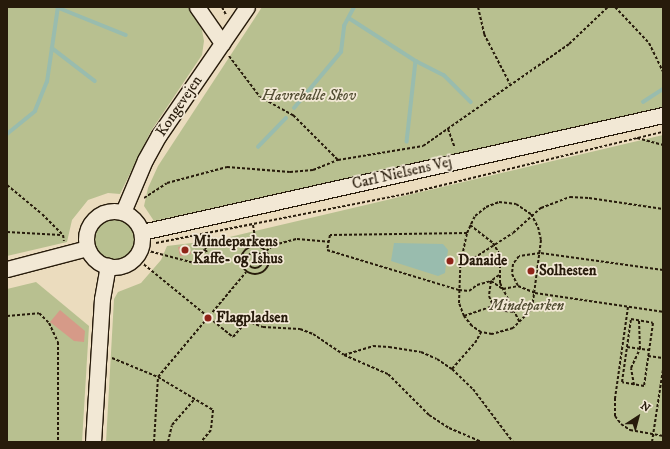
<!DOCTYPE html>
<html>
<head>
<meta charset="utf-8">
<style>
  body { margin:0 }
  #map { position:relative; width:670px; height:449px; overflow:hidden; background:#ebdcbe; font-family:"IM FELL DW Pica",serif }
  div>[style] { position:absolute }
  .green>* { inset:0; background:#b8c090 }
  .round { border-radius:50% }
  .water>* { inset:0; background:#99bcae }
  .stream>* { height:3.5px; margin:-1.75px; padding:0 1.75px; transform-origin:1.75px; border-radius:1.75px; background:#99bcae }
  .building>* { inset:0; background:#d69a88 }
  .path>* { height:2px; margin-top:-1px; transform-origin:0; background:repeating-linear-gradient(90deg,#271b0b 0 3px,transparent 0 5px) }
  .path>.ring { margin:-1px; padding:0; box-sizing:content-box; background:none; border:2px solid #271b0b; border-radius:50% }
  .roads { filter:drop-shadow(1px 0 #271b0b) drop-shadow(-1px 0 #271b0b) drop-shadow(0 1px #271b0b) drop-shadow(0 -1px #271b0b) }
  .secondary>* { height:15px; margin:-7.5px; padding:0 7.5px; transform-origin:7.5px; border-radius:7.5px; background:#f2e8d5 }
  .secondary>.ring { margin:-7.5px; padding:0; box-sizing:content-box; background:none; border:15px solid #f2e8d5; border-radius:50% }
  .dots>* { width:11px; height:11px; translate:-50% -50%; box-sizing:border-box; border:2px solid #f2e8d5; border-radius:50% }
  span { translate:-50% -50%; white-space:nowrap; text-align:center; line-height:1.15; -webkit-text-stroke:3.5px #f2e8d5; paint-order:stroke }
  .park-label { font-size:15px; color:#524d33; font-style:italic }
  .street-label { font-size:15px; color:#271b0b }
  .poi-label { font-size:15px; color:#271b0b; font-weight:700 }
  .left { translate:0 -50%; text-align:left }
  .frame { position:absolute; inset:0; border:8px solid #271b0b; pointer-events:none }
  .north { position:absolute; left:618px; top:397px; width:40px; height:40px; -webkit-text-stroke:3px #f2e8d5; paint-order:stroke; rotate:36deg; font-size:11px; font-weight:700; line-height:16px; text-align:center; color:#271b0b }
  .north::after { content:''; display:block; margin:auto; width:14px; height:18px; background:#271b0b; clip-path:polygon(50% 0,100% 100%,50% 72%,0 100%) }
</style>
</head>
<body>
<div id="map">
  <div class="green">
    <div style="clip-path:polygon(7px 7px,190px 7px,202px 30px,204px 41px,202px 55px,151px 131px,120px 194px,108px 193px,88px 200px,72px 220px,67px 242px,7px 256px)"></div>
    <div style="clip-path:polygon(262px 7px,663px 7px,663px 108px,154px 221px,144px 206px,148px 188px,158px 166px)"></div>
    <div style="clip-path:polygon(663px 135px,663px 442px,106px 442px,114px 299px,118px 292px,141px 283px,161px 260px,167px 246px,217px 240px)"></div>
    <div class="round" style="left:93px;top:218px;width:42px;height:42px"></div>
    <div style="clip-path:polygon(36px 282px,89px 326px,82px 442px,7px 442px,7px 289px)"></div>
  </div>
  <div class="water">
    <div style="clip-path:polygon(394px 243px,443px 244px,448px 250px,445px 273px,438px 276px,391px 261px)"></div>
  </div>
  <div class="stream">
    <div style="left:59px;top:8px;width:72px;rotate:21.9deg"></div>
    <div style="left:349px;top:18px;width:80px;rotate:32.7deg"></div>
    <div style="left:416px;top:61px;width:81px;rotate:96.3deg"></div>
    <div style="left:52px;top:48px;width:54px;rotate:37.5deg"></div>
    <div style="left:416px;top:61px;width:31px;rotate:27deg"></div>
    <div style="left:444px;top:75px;width:38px;rotate:45deg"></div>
    <div style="left:643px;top:102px;width:24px;rotate:-33deg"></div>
    <div style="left:294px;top:108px;width:73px;rotate:-50deg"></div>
    <div style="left:341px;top:52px;width:26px;rotate:-83deg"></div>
    <div style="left:344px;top:26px;width:21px;rotate:-62deg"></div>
    <div style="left:7px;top:134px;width:36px;rotate:-39deg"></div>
    <div style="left:35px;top:111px;width:31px;rotate:-68deg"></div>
    <div style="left:47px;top:82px;width:76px;rotate:-81.7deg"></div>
    <div style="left:258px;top:147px;width:40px;rotate:-46deg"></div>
  </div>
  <div class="building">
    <div style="clip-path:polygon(189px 245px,191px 254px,180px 256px,178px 247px)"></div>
    <div style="clip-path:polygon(60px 310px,85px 331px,84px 342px,74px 341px,50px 322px)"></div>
  </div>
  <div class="path">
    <div style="left:222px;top:7px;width:9px;rotate:63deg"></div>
    <div style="left:478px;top:7px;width:28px;rotate:77deg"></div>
    <div style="left:484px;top:34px;width:56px;rotate:62.5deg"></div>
    <div style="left:615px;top:7px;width:50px;rotate:46.6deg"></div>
    <div style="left:649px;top:43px;width:32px;rotate:64deg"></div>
    <div style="left:229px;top:56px;width:51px;rotate:52.9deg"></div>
    <div style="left:260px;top:97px;width:38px;rotate:29deg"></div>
    <div style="left:293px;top:115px;width:64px;rotate:45deg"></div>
    <div style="left:448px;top:129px;width:20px;rotate:70deg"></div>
    <div style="left:637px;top:138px;width:27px;rotate:15deg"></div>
    <div style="left:7px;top:185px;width:45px;rotate:39.6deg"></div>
    <div style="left:42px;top:214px;width:30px;rotate:45deg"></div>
    <div style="left:63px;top:235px;width:6px;rotate:81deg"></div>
    <div style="left:144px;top:198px;width:27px;rotate:-33deg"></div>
    <div style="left:167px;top:183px;width:62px;rotate:-14.9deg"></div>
    <div style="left:227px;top:167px;width:63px;rotate:4.5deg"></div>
    <div style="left:290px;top:172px;width:23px;rotate:-5deg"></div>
    <div style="left:313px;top:170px;width:27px;rotate:-22deg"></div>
    <div style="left:338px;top:160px;width:86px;rotate:-9.4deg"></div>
    <div style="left:423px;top:146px;width:178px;rotate:-34.9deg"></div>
    <div style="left:569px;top:44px;width:54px;rotate:-43.5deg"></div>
    <div style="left:499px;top:202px;width:17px;rotate:7deg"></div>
    <div style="left:516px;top:204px;width:18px;rotate:34deg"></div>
    <div style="left:531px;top:214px;width:15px;rotate:62deg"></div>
    <div style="left:538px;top:227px;width:13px;rotate:77deg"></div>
    <div style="left:541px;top:240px;width:70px;rotate:97.4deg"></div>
    <div style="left:532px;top:309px;width:27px;rotate:135deg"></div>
    <div style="left:513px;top:328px;width:22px;rotate:164deg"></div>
    <div style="left:492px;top:334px;width:11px;rotate:-170deg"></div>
    <div style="left:481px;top:332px;width:11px;rotate:-146deg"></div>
    <div style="left:472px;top:326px;width:13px;rotate:-129deg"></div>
    <div style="left:464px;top:316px;width:14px;rotate:-111deg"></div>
    <div style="left:459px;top:303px;width:37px;rotate:-88deg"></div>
    <div style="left:460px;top:266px;width:34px;rotate:-78deg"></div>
    <div style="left:467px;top:233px;width:19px;rotate:-65deg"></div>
    <div style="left:475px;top:216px;width:14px;rotate:-39deg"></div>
    <div style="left:486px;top:207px;width:14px;rotate:-21deg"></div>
    <div style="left:253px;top:225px;width:20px;rotate:81deg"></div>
    <div style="left:470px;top:225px;width:29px;rotate:38deg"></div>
    <div style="left:493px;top:243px;width:14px;rotate:60deg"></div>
    <div style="left:500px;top:255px;width:28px;rotate:90deg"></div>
    <div style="left:500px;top:283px;width:45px;rotate:63.4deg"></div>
    <div style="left:7px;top:232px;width:54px;rotate:3.2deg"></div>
    <div style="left:467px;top:233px;width:137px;rotate:179.2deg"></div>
    <div style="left:330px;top:235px;width:15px;rotate:101deg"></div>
    <div style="left:327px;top:250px;width:138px;rotate:16.9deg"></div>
    <div style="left:459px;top:290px;width:10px;rotate:6deg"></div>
    <div style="left:469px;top:291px;width:10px;rotate:-37deg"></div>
    <div style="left:477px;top:285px;width:15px;rotate:-16deg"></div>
    <div style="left:491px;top:281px;width:14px;rotate:34deg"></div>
    <div style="left:503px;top:289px;width:15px;rotate:-11deg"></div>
    <div style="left:203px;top:236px;width:14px;rotate:78deg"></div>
    <div style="left:156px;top:243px;width:259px;rotate:-11.1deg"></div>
    <div style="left:410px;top:193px;width:260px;rotate:-13.6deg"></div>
    <div class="ring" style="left:241px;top:246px;width:26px;height:26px"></div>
    <div style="left:141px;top:249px;width:59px;rotate:14.7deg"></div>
    <div style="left:198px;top:264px;width:11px;rotate:-10deg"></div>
    <div style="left:209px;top:262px;width:12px;rotate:-104deg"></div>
    <div style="left:206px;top:250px;width:10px;rotate:169deg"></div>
    <div style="left:196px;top:252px;width:12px;rotate:81deg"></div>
    <div style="left:266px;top:251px;width:10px;rotate:-37deg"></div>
    <div style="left:274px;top:245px;width:24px;rotate:-15deg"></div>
    <div style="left:297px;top:239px;width:32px;rotate:5deg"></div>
    <div class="ring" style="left:247px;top:252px;width:14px;height:14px"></div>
    <div style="left:462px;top:255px;width:12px;rotate:14deg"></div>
    <div style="left:474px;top:258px;width:46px;rotate:-32.7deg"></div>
    <div style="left:513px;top:233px;width:38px;rotate:-42deg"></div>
    <div style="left:541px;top:208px;width:31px;rotate:-21deg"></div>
    <div style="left:570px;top:197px;width:19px;rotate:3deg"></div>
    <div style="left:589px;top:198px;width:75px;rotate:8.5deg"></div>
    <div style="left:136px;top:258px;width:125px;rotate:39.2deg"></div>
    <div style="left:233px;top:337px;width:21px;rotate:-49deg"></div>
    <div style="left:247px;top:321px;width:17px;rotate:21deg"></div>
    <div style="left:263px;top:327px;width:37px;rotate:3deg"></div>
    <div style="left:300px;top:329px;width:14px;rotate:21deg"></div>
    <div style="left:313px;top:334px;width:37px;rotate:34deg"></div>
    <div style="left:344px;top:355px;width:48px;rotate:23.4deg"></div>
    <div style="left:388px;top:374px;width:58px;rotate:45deg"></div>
    <div style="left:429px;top:415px;width:24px;rotate:33deg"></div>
    <div style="left:449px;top:428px;width:36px;rotate:23deg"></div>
    <div style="left:663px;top:270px;width:124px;rotate:-172.1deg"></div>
    <div style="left:540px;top:253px;width:21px;rotate:172deg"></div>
    <div style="left:519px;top:256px;width:10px;rotate:127deg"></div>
    <div style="left:513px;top:264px;width:10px;rotate:96deg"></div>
    <div style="left:512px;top:274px;width:13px;rotate:63deg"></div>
    <div style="left:518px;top:286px;width:18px;rotate:22deg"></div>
    <div style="left:535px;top:293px;width:129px;rotate:8.4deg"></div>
    <div style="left:499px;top:275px;width:10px;rotate:143deg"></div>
    <div style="left:491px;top:281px;width:15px;rotate:98deg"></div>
    <div style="left:489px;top:296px;width:11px;rotate:68deg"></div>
    <div style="left:493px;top:306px;width:13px;rotate:23deg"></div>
    <div style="left:505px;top:311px;width:10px;rotate:6deg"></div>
    <div style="left:628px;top:307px;width:92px;rotate:98.1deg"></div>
    <div style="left:615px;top:398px;width:18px;rotate:90deg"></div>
    <div style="left:615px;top:416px;width:10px;rotate:53deg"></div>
    <div style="left:621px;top:424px;width:11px;rotate:34deg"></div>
    <div style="left:630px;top:430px;width:34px;rotate:10deg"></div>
    <div style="left:7px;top:316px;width:32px;rotate:-5deg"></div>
    <div style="left:39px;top:313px;width:14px;rotate:45deg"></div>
    <div style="left:49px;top:323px;width:21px;rotate:65deg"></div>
    <div style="left:58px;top:342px;width:100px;rotate:90deg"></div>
    <div style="left:464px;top:316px;width:31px;rotate:-19deg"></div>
    <div style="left:631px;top:319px;width:22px;rotate:10deg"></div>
    <div style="left:653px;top:323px;width:64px;rotate:98.1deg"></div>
    <div style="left:644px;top:386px;width:22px;rotate:-170deg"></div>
    <div style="left:622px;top:382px;width:64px;rotate:-81.9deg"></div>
    <div style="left:627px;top:347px;width:22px;rotate:8deg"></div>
    <div style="left:344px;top:355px;width:30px;rotate:-17deg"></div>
    <div style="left:373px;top:346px;width:16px;rotate:4deg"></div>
    <div style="left:389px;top:347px;width:32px;rotate:9deg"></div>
    <div style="left:421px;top:352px;width:17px;rotate:24deg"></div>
    <div style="left:437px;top:359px;width:18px;rotate:34deg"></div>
    <div style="left:452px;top:369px;width:29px;rotate:44deg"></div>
    <div style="left:473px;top:389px;width:66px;rotate:53deg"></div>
    <div style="left:648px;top:356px;width:15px;rotate:8deg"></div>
    <div style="left:112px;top:358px;width:50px;rotate:22.4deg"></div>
    <div style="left:158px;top:377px;width:64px;rotate:31deg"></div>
    <div style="left:213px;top:410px;width:20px;rotate:96deg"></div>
    <div style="left:211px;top:430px;width:16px;rotate:130deg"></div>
    <div style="left:452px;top:369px;width:35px;rotate:-49deg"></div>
    <div style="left:475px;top:343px;width:13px;rotate:-61deg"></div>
    <div style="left:634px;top:385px;width:17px;rotate:-100deg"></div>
    <div style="left:631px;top:368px;width:21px;rotate:-65deg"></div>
    <div style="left:640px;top:349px;width:28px;rotate:-92deg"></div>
    <div style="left:154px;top:442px;width:65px;rotate:-86.5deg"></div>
    <div style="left:158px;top:377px;width:137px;rotate:-50deg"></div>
    <div style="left:168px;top:442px;width:17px;rotate:-77deg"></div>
    <div style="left:172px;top:425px;width:35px;rotate:-49deg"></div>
    <div style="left:652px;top:442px;width:74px;rotate:-81.4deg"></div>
  </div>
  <div class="roads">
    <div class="secondary">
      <div style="left:197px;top:7px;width:44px;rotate:55.2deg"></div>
      <div class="ring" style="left:86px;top:211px;width:41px;height:41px"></div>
      <div style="left:123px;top:212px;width:56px;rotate:-67.1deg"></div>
      <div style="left:145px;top:160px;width:29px;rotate:-61deg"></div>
      <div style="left:159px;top:135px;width:155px;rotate:-55.5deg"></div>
      <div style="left:142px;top:232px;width:534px;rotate:-12.66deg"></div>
      <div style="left:7px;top:269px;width:83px;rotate:-14.7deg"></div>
      <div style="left:93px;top:442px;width:143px;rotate:-86.4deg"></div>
      <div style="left:102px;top:299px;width:34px;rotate:-80deg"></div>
    </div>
  </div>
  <div class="dots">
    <div style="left:185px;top:250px;background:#8f2418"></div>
    <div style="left:450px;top:261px;background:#8f2418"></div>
    <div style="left:531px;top:271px;background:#8f2418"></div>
    <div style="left:208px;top:318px;background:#8f2418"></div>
  </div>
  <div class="park-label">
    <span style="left:309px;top:96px">Havreballe Skov</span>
    <span style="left:527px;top:306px">Mindeparken</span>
  </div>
  <div class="street-label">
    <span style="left:179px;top:106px;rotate:-56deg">Kongevejen</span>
    <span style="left:402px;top:173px;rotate:-13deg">Carl Nielsens Vej</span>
  </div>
  <div class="poi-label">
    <span class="left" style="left:193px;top:250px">Mindeparkens<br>Kaffe- og Ishus</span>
    <span class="left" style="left:458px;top:261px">Danaide</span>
    <span class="left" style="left:539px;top:271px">Solhesten</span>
    <span class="left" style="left:216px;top:318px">Flagpladsen</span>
  </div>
  <div class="frame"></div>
  <div class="north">N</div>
</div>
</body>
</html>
